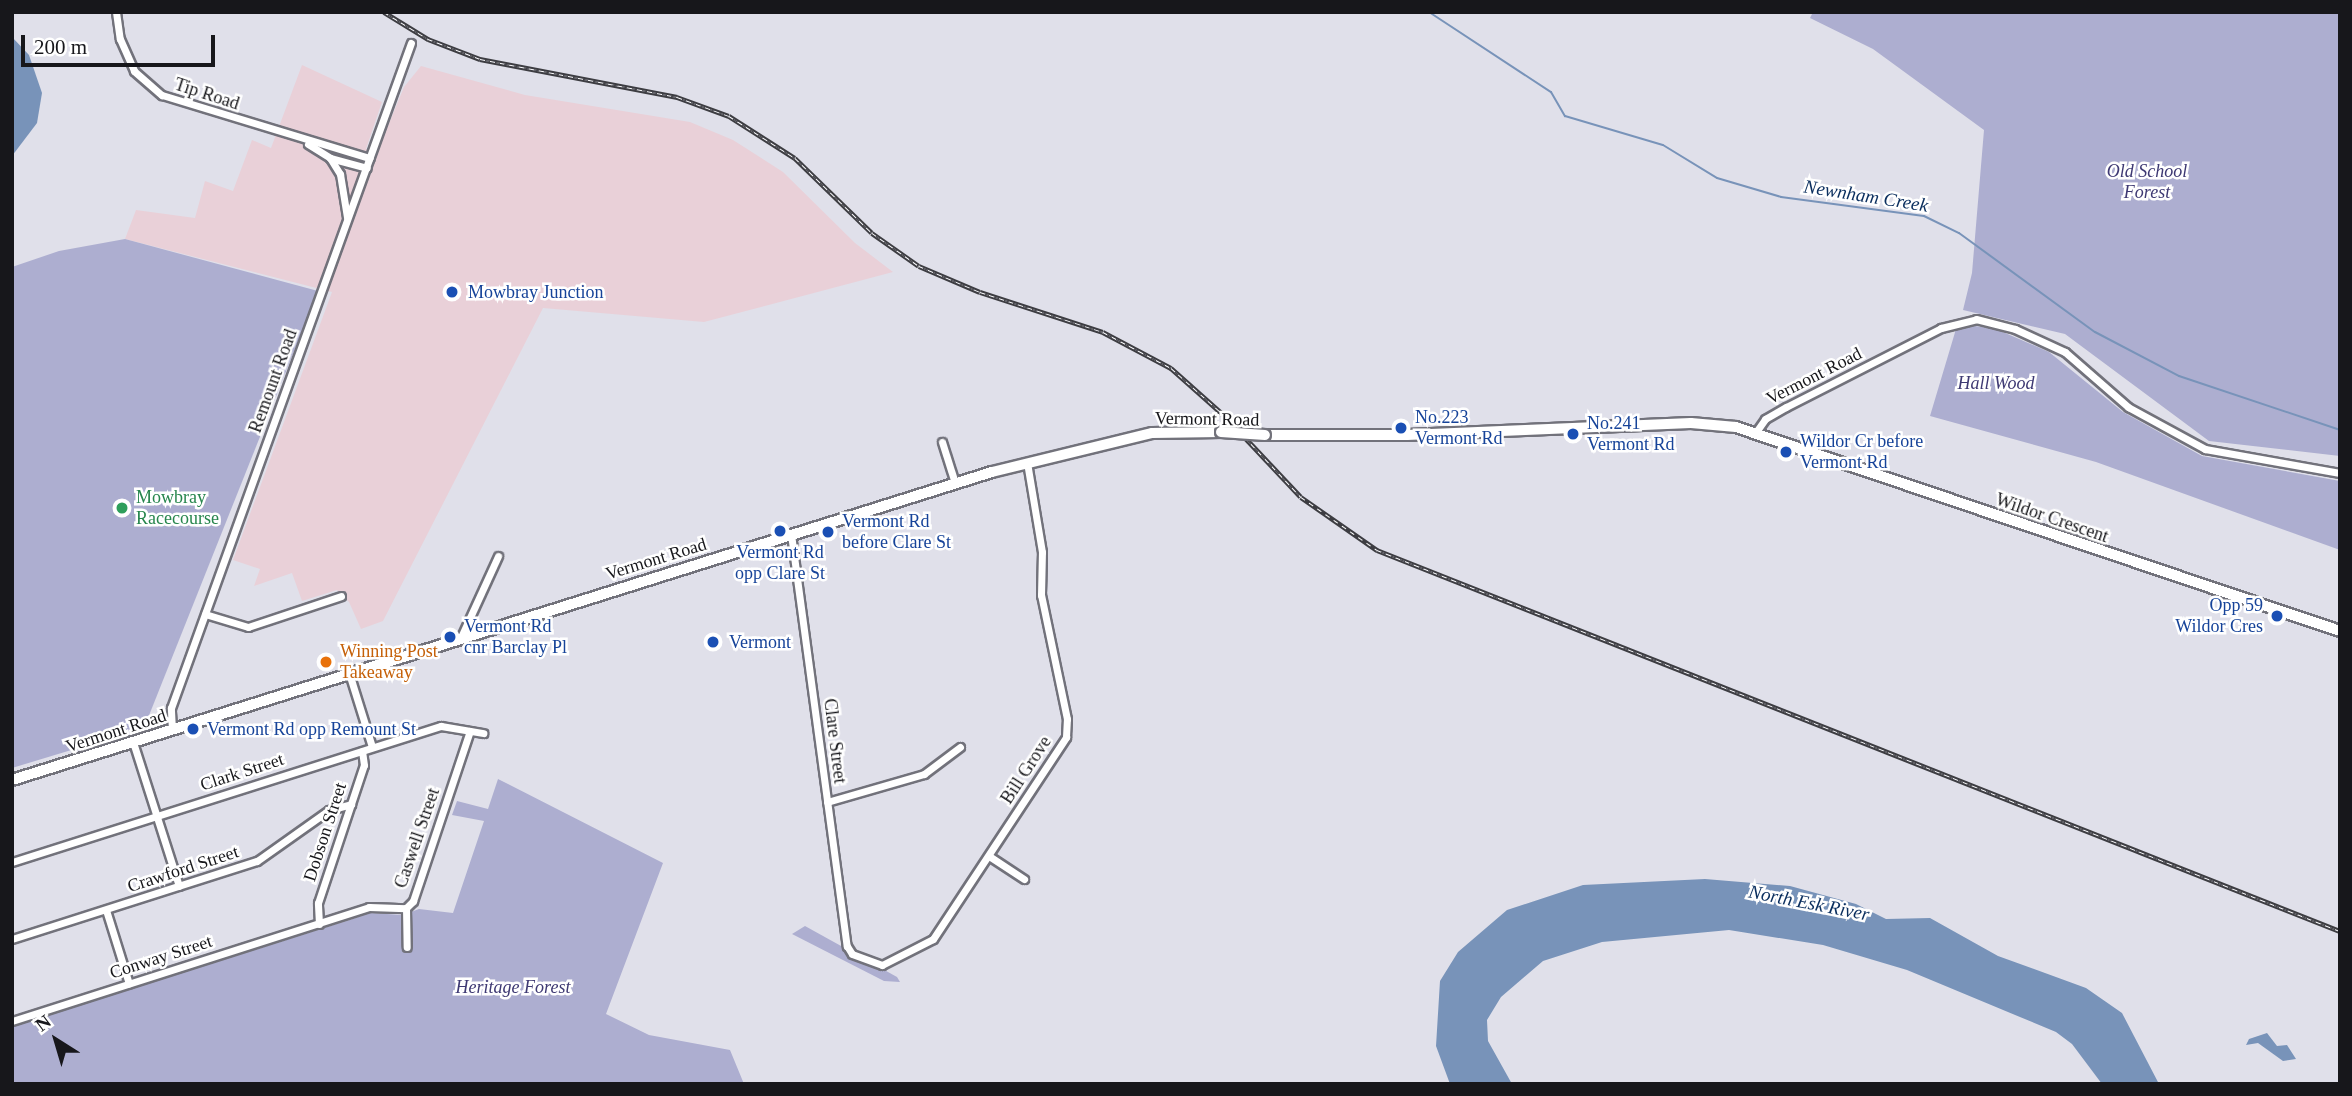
<!DOCTYPE html>
<html>
<head>
<meta charset="utf-8">
<style>
  body { margin:0 }
  #map { position:relative; width:2352px; height:1096px; overflow:hidden; background:#e0e0ea; font-family:"Times New Roman",serif }
  div>[style] { position:absolute }
  .industrial>* { inset:0; background:#e9d0d8 }
  .green>* { inset:0; background:#adaed0 }
  .water>* { inset:0; background:#7893b9 }
  .stream>* { height:2px; margin:-1px; padding:0 1px; transform-origin:1px; border-radius:1px; background:#7893b9 }
  .roads { filter:drop-shadow(2px 0 #72727b) drop-shadow(-2px 0 #72727b) drop-shadow(0 2px #72727b) drop-shadow(0 -2px #72727b) }
  .street>* { height:7px; margin:-3.5px; padding:0 3.5px; transform-origin:3.5px; border-radius:3.5px; background:#fff }
  .secondary>* { height:10px; margin:-5px; padding:0 5px; transform-origin:5px; border-radius:5px; background:#fff }
  .rail>* { height:4.5px; margin-top:-2.25px; transform-origin:0; background:repeating-linear-gradient(90deg,#fff 0 5px,#3d3d42 0 10px); box-sizing:border-box; border-block:2px solid #3d3d42 }
  .bridges { filter:drop-shadow(2px 0 #72727b) drop-shadow(-2px 0 #72727b) drop-shadow(0 2px #72727b) drop-shadow(0 -2px #72727b) }
  .secondary-bridge>* { height:10px; margin:-5px; padding:0 5px; transform-origin:5px; border-radius:5px; background:#fff }
  .dots>* { width:19px; height:19px; translate:-50% -50%; box-sizing:border-box; border:4px solid #fff; border-radius:50% }
  span { translate:-50% -50%; white-space:nowrap; text-align:center; line-height:1.15; -webkit-text-stroke:5px #fff; paint-order:stroke }
  .street-label { font-size:18px; color:#17171b }
  .park-label { font-size:18px; color:#3e3973; font-style:italic }
  .transit-label { font-size:18px; color:#164399 }
  .left { translate:0 -50%; text-align:left }
  .right { translate:-100% -50%; text-align:right }
  .leisure-label { font-size:18px; color:#27864d }
  .food-label { font-size:18px; color:#c56008 }
  .water-label { font-size:19px; color:#0a2e5e; font-style:italic }
  .frame { position:absolute; inset:0; border:14px solid #17171b; pointer-events:none }
  .north { position:absolute; left:21px; top:1005px; width:70px; height:70px; -webkit-text-stroke:5px #fff; paint-order:stroke; rotate:323deg; font-size:19px; font-weight:700; line-height:28px; text-align:center; color:#17171b }
  .north::after { content:''; display:block; margin:auto; width:24px; height:32px; background:#17171b; clip-path:polygon(50% 0,100% 100%,50% 72%,0 100%) }
  .scale { position:absolute; left:21px; top:35px; width:194px; height:32px; box-sizing:border-box; border:4px solid #17171b; border-top:0; padding-left:9px; font-size:21px; line-height:24px; white-space:nowrap; color:#17171b; -webkit-text-stroke:5px #fff; paint-order:stroke }
</style>
</head>
<body>
<div id="map">
  <div class="industrial">
    <div style="clip-path:polygon(302px 65px,382px 102px,366px 149px,378px 150px,404px 87px,421px 66px,525px 95px,690px 122px,733px 140px,783px 172px,855px 243px,893px 272px,704px 322px,543px 308px,383px 621px,361px 629px,349px 602px,337px 590px,302px 601px,292px 573px,254px 586px,260px 569px,233px 560px,332px 292px,125px 239px,136px 210px,195px 218px,205px 181px,233px 191px,252px 140px,271px 148px)"></div>
  </div>
  <div class="green">
    <div style="clip-path:polygon(1813px 12px,2340px 12px,2340px 456px,2209px 441px,2065px 334px,1963px 310px,1972px 273px,1984px 130px,1873px 49px,1810px 18px)"></div>
    <div style="clip-path:polygon(125px 239px,318px 291px,144px 728px,12px 768px,12px 267px,59px 251px)"></div>
    <div style="clip-path:polygon(1975px 326px,1996px 329px,2049px 352px,2123px 412px,2202px 456px,2340px 481px,2340px 550px,2096px 462px,1930px 416px,1956px 329px)"></div>
    <div style="clip-path:polygon(498px 779px,663px 863px,606px 1014px,649px 1035px,730px 1050px,744px 1084px,12px 1084px,12px 1027px,371px 913px,403px 915px,419px 909px,453px 913px,484px 821px,452px 815px,457px 801px,488px 809px)"></div>
    <div style="clip-path:polygon(805px 926px,897px 977px,900px 982px,884px 981px,792px 934px)"></div>
  </div>
  <div class="water">
    <div style="clip-path:polygon(12px 37px,29px 55px,42px 93px,37px 123px,12px 156px)"></div>
    <div style="clip-path:polygon(1705px 879px,1790px 886px,1856px 904px,1886px 919px,1930px 918px,1998px 956px,2086px 988px,2122px 1013px,2159px 1084px,2102px 1084px,2072px 1044px,2056px 1032px,1907px 970px,1823px 945px,1729px 930px,1602px 942px,1543px 961px,1501px 997px,1487px 1020px,1488px 1041px,1512px 1084px,1450px 1084px,1436px 1046px,1440px 981px,1458px 952px,1507px 910px,1583px 885px)"></div>
    <div style="clip-path:polygon(2267px 1033px,2277px 1046px,2287px 1045px,2296px 1059px,2283px 1061px,2258px 1043px,2246px 1045px,2249px 1039px)"></div>
  </div>
  <div class="stream">
    <div style="left:1429px;top:12px;width:146px;rotate:33.3deg"></div>
    <div style="left:1551px;top:92px;width:28px;rotate:60deg"></div>
    <div style="left:1565px;top:116px;width:102px;rotate:16.5deg"></div>
    <div style="left:1663px;top:145px;width:63px;rotate:31.4deg"></div>
    <div style="left:1717px;top:178px;width:67px;rotate:16.5deg"></div>
    <div style="left:1781px;top:197px;width:144px;rotate:7.6deg"></div>
    <div style="left:1924px;top:216px;width:39px;rotate:26deg"></div>
    <div style="left:1959px;top:233px;width:168px;rotate:36.1deg"></div>
    <div style="left:2095px;top:332px;width:95px;rotate:27.6deg"></div>
    <div style="left:2179px;top:376px;width:170px;rotate:18.5deg"></div>
  </div>
  <div class="roads">
    <div class="street">
      <div style="left:116px;top:12px;width:27px;rotate:82deg"></div>
      <div style="left:120px;top:39px;width:35px;rotate:66deg"></div>
      <div style="left:134px;top:71px;width:37px;rotate:41deg"></div>
      <div style="left:162px;top:95px;width:217px;rotate:16.9deg"></div>
      <div style="left:308px;top:144px;width:26px;rotate:32deg"></div>
      <div style="left:330px;top:158px;width:19px;rotate:58deg"></div>
      <div style="left:340px;top:174px;width:44px;rotate:80.8deg"></div>
      <div style="left:330px;top:158px;width:38px;rotate:15deg"></div>
      <div style="left:1756px;top:432px;width:16px;rotate:-55deg"></div>
      <div style="left:1765px;top:419px;width:24px;rotate:-30deg"></div>
      <div style="left:1786px;top:407px;width:174px;rotate:-27deg"></div>
      <div style="left:1941px;top:328px;width:36px;rotate:-14deg"></div>
      <div style="left:1976px;top:319px;width:40px;rotate:14.4deg"></div>
      <div style="left:2015px;top:329px;width:55px;rotate:24.7deg"></div>
      <div style="left:2065px;top:352px;width:84px;rotate:41.1deg"></div>
      <div style="left:2128px;top:407px;width:88px;rotate:28.6deg"></div>
      <div style="left:2205px;top:449px;width:137px;rotate:10.1deg"></div>
      <div style="left:942px;top:442px;width:43px;rotate:72.4deg"></div>
      <div style="left:791px;top:534px;width:416px;rotate:82.3deg"></div>
      <div style="left:847px;top:946px;width:9px;rotate:58deg"></div>
      <div style="left:852px;top:954px;width:32px;rotate:20deg"></div>
      <div style="left:882px;top:965px;width:57px;rotate:-27deg"></div>
      <div style="left:933px;top:939px;width:242px;rotate:-56.6deg"></div>
      <div style="left:1066px;top:737px;width:18px;rotate:-87deg"></div>
      <div style="left:1067px;top:719px;width:127px;rotate:-101.8deg"></div>
      <div style="left:1041px;top:595px;width:43px;rotate:-88.7deg"></div>
      <div style="left:1042px;top:552px;width:91px;rotate:-99.5deg"></div>
      <div style="left:205px;top:614px;width:45px;rotate:16.8deg"></div>
      <div style="left:248px;top:627px;width:98px;rotate:-18.4deg"></div>
      <div style="left:461px;top:637px;width:89px;rotate:-65.4deg"></div>
      <div style="left:349px;top:673px;width:77px;rotate:72.7deg"></div>
      <div style="left:172px;top:730px;width:22px;rotate:-93deg"></div>
      <div style="left:171px;top:708px;width:707px;rotate:-70.16deg"></div>
      <div style="left:133px;top:742px;width:151px;rotate:72.3deg"></div>
      <div style="left:827px;top:802px;width:101px;rotate:-16.1deg"></div>
      <div style="left:924px;top:774px;width:45px;rotate:-36.9deg"></div>
      <div style="left:989px;top:856px;width:42px;rotate:33.3deg"></div>
      <div style="left:12px;top:862px;width:450px;rotate:-17.6deg"></div>
      <div style="left:441px;top:726px;width:43px;rotate:9.5deg"></div>
      <div style="left:406px;top:908px;width:39px;rotate:89deg"></div>
      <div style="left:106px;top:910px;width:77px;rotate:72.7deg"></div>
      <div style="left:319px;top:924px;width:21px;rotate:-93deg"></div>
      <div style="left:318px;top:903px;width:145px;rotate:-71.6deg"></div>
      <div style="left:364px;top:765px;width:14px;rotate:-98deg"></div>
      <div style="left:12px;top:939px;width:257px;rotate:-17.7deg"></div>
      <div style="left:257px;top:861px;width:88px;rotate:-35.3deg"></div>
      <div style="left:329px;top:810px;width:23px;rotate:-15deg"></div>
      <div style="left:12px;top:1021px;width:375px;rotate:-17.7deg"></div>
      <div style="left:369px;top:907px;width:37px;rotate:2deg"></div>
      <div style="left:406px;top:908px;width:10px;rotate:-45deg"></div>
      <div style="left:413px;top:901px;width:179px;rotate:-71.5deg"></div>
    </div>
    <div class="secondary">
      <div style="left:1265px;top:435px;width:142px"></div>
      <div style="left:1407px;top:435px;width:284px;rotate:-2.4deg"></div>
      <div style="left:1691px;top:423px;width:45px;rotate:5.1deg"></div>
      <div style="left:1736px;top:427px;width:638px;rotate:18.66deg"></div>
      <div style="left:12px;top:780px;width:1027px;rotate:-17.45deg"></div>
      <div style="left:992px;top:472px;width:165px;rotate:-13.7deg"></div>
      <div style="left:1152px;top:433px;width:69px;rotate:-0.8deg"></div>
    </div>
  </div>
  <div class="rail">
    <div style="left:384px;top:12px;width:52px;rotate:31.5deg"></div>
    <div style="left:428px;top:39px;width:56px;rotate:21deg"></div>
    <div style="left:480px;top:59px;width:201px;rotate:10.9deg"></div>
    <div style="left:677px;top:97px;width:55px;rotate:20.1deg"></div>
    <div style="left:729px;top:116px;width:78px;rotate:32.5deg"></div>
    <div style="left:795px;top:158px;width:107px;rotate:44.2deg"></div>
    <div style="left:872px;top:233px;width:57px;rotate:35.1deg"></div>
    <div style="left:919px;top:266px;width:66px;rotate:23.1deg"></div>
    <div style="left:980px;top:292px;width:129px;rotate:18deg"></div>
    <div style="left:1103px;top:332px;width:77px;rotate:27.9deg"></div>
    <div style="left:1171px;top:368px;width:71px;rotate:41.6deg"></div>
    <div style="left:1224px;top:415px;width:112px;rotate:46.8deg"></div>
    <div style="left:1301px;top:497px;width:93px;rotate:34.9deg"></div>
    <div style="left:1377px;top:550px;width:1036px;rotate:21.59deg"></div>
  </div>
  <div class="bridges">
    <div class="secondary-bridge">
      <div style="left:1221px;top:432px;width:44px;rotate:3.9deg"></div>
    </div>
  </div>
  <div class="dots">
    <div style="left:452px;top:292px;background:#1a4fb4"></div>
    <div style="left:1401px;top:428px;background:#1a4fb4"></div>
    <div style="left:1573px;top:434px;background:#1a4fb4"></div>
    <div style="left:1786px;top:452px;background:#1a4fb4"></div>
    <div style="left:122px;top:508px;background:#2e9e5b"></div>
    <div style="left:780px;top:531px;background:#1a4fb4"></div>
    <div style="left:828px;top:532px;background:#1a4fb4"></div>
    <div style="left:2277px;top:616px;background:#1a4fb4"></div>
    <div style="left:450px;top:637px;background:#1a4fb4"></div>
    <div style="left:713px;top:642px;background:#1a4fb4"></div>
    <div style="left:326px;top:662px;background:#e8710a"></div>
    <div style="left:193px;top:729px;background:#1a4fb4"></div>
  </div>
  <div class="street-label">
    <span style="left:207px;top:94px;rotate:18deg">Tip Road</span>
    <span style="left:1814px;top:376px;rotate:-27deg">Vermont Road</span>
    <span style="left:273px;top:381px;rotate:-70deg">Remount Road</span>
    <span style="left:1207px;top:419px;rotate:1deg">Vermont Road</span>
    <span style="left:2052px;top:518px;rotate:19deg">Wildor Crescent</span>
    <span style="left:656px;top:559px;rotate:-17deg">Vermont Road</span>
    <span style="left:116px;top:731px;rotate:-18deg">Vermont Road</span>
    <span style="left:835px;top:741px;rotate:83deg">Clare Street</span>
    <span style="left:1026px;top:770px;rotate:-57deg">Bill Grove</span>
    <span style="left:242px;top:772px;rotate:-18deg">Clark Street</span>
    <span style="left:325px;top:832px;rotate:-72deg">Dobson Street</span>
    <span style="left:417px;top:838px;rotate:-71deg">Caswell Street</span>
    <span style="left:183px;top:869px;rotate:-18deg">Crawford Street</span>
    <span style="left:161px;top:957px;rotate:-18deg">Conway Street</span>
  </div>
  <div class="park-label">
    <span style="left:2147px;top:182px">Old School<br>Forest</span>
    <span style="left:1996px;top:383px">Hall Wood</span>
    <span style="left:513px;top:987px">Heritage Forest</span>
  </div>
  <div class="transit-label">
    <span class="left" style="left:468px;top:292px">Mowbray Junction</span>
    <span class="left" style="left:1415px;top:428px">No.223<br>Vermont Rd</span>
    <span class="left" style="left:1587px;top:434px">No.241<br>Vermont Rd</span>
    <span class="left" style="left:1800px;top:452px">Wildor Cr before<br>Vermont Rd</span>
    <span class="left" style="left:842px;top:532px">Vermont Rd<br>before Clare St</span>
    <span style="left:780px;top:563px">Vermont Rd<br>opp Clare St</span>
    <span class="right" style="left:2263px;top:616px">Opp 59<br>Wildor Cres</span>
    <span class="left" style="left:464px;top:637px">Vermont Rd<br>cnr Barclay Pl</span>
    <span class="left" style="left:729px;top:642px">Vermont</span>
    <span class="left" style="left:207px;top:729px">Vermont Rd opp Remount St</span>
  </div>
  <div class="leisure-label">
    <span class="left" style="left:136px;top:508px">Mowbray<br>Racecourse</span>
  </div>
  <div class="food-label">
    <span class="left" style="left:340px;top:662px">Winning Post<br>Takeaway</span>
  </div>
  <div class="water-label">
    <span style="left:1866px;top:196px;rotate:9deg">Newnham Creek</span>
    <span style="left:1809px;top:903px;rotate:11deg">North Esk River</span>
  </div>
  <div class="frame"></div>
  <div class="north">N</div>
  <div class="scale">200 m</div>
</div>
</body>
</html>
